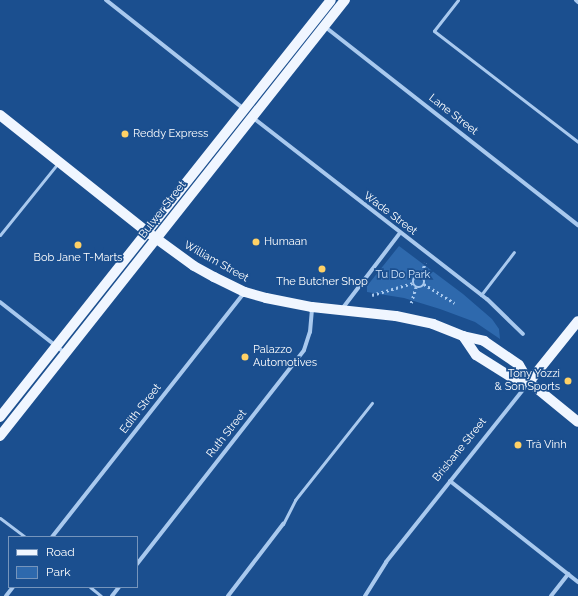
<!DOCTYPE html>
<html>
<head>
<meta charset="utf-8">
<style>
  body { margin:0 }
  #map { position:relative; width:578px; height:596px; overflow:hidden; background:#1b4f8f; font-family:Raleway,sans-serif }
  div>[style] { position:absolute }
  .green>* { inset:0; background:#2e69ad }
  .path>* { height:2.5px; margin-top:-1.25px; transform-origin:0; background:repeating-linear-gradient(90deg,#a9c9ee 0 2px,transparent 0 5px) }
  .path>.ring { margin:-1.25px; padding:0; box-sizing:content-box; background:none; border:2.5px solid #a9c9ee; border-radius:50% }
  .service>* { height:3px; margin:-1.5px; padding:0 1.5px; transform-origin:1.5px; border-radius:1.5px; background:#a9c9ee }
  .minor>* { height:4px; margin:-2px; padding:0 2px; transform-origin:2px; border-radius:2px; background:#a9c9ee }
  .primary>* { height:10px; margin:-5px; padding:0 5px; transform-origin:5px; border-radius:5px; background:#f0f6ff }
  .dots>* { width:11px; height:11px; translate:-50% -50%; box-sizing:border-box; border:2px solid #1b4f8f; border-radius:50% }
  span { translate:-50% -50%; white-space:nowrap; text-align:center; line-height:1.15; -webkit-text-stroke:3.5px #1b4f8f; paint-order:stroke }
  .street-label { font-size:11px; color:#fff }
  .poi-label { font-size:11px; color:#fff }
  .left { translate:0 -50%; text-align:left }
  .right { translate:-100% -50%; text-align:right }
  .park-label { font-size:11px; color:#cfe3fa }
  .legend { position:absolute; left:8px; top:536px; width:130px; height:52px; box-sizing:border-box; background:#1b4f8f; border:1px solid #7695bc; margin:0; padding:5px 7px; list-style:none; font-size:12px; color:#fff }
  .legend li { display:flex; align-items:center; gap:8px; height:20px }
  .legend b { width:20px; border:1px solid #7695bc }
</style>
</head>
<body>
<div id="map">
  <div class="green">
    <div style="clip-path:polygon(399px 246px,463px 294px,492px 319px,499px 329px,500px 339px,475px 322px,440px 309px,404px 298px,367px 292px,367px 286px)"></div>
  </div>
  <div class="path">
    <div class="ring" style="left:413.5px;top:276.5px;width:8.5px;height:8.5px"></div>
    <div style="left:420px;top:277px;width:15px;rotate:-70deg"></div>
    <div style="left:424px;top:284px;width:36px;rotate:32deg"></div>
    <div style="left:372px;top:295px;width:43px;rotate:-16.3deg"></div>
    <div style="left:411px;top:303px;width:17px;rotate:-73deg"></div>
  </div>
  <div class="service">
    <div style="left:458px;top:0;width:39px;rotate:128deg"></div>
    <div style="left:434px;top:31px;width:182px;rotate:37.6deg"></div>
    <div style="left:0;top:235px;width:92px;rotate:-51.1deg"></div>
    <div style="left:481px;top:295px;width:54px;rotate:-52.5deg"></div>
    <div style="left:0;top:518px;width:31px;rotate:37deg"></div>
    <div style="left:283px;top:524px;width:27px;rotate:-63deg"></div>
    <div style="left:295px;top:500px;width:124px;rotate:-51.6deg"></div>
    <div style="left:90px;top:587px;width:14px;rotate:39deg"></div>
  </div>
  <div class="minor">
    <div style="left:106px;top:0;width:176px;rotate:38.3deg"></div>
    <div style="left:576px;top:0;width:3px;rotate:45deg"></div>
    <div style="left:324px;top:26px;width:323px;rotate:38.1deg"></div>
    <div style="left:252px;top:117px;width:297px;rotate:37.8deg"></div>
    <div style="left:487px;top:299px;width:50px;rotate:44.2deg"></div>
    <div style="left:0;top:302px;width:83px;rotate:38.1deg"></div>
    <div style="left:342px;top:309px;width:96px;rotate:-52.7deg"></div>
    <div style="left:450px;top:481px;width:163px;rotate:38.3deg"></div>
    <div style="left:52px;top:537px;width:312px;rotate:-51.8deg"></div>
    <div style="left:137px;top:564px;width:271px;rotate:-52deg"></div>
    <div style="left:304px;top:350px;width:19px;rotate:-72deg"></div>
    <div style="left:310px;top:332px;width:24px;rotate:-85deg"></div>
    <div style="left:6px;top:596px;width:11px;rotate:-52deg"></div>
    <div style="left:112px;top:596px;width:11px;rotate:-52deg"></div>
    <div style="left:228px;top:596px;width:91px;rotate:-52.6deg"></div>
    <div style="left:365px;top:596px;width:40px;rotate:-58deg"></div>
    <div style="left:386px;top:562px;width:230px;rotate:-51.5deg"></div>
    <div style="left:551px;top:596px;width:28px;rotate:-52deg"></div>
  </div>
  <div class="primary">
    <div style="left:0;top:115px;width:186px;rotate:38.5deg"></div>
    <div style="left:146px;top:231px;width:59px;rotate:36.1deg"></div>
    <div style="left:194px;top:266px;width:23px;rotate:29deg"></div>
    <div style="left:214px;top:277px;width:34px;rotate:26deg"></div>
    <div style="left:245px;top:292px;width:22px;rotate:16deg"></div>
    <div style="left:266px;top:298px;width:47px;rotate:11.1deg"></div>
    <div style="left:312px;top:307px;width:84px;rotate:6.1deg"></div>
    <div style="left:396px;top:316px;width:38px;rotate:12deg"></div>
    <div style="left:433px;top:324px;width:32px;rotate:22deg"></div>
    <div style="left:463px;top:336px;width:22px;rotate:13deg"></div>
    <div style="left:484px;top:341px;width:42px;rotate:34.4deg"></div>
    <div style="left:519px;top:365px;width:20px;rotate:60deg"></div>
    <div style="left:529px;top:382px;width:63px;rotate:39.2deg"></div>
    <div style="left:463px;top:336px;width:23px;rotate:56deg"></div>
    <div style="left:476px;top:355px;width:41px;rotate:32.2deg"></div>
    <div style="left:511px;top:377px;width:19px;rotate:16deg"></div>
    <div style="left:529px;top:382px;width:78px;rotate:-51.2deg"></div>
    <div style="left:0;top:417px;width:532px;rotate:-51.56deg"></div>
    <div style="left:0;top:436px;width:556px;rotate:-51.65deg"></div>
  </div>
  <div class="dots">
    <div style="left:125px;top:134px;background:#ffd166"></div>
    <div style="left:256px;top:242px;background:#ffd166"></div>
    <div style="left:78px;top:245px;background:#ffd166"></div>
    <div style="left:322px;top:269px;background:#ffd166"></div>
    <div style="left:245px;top:357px;background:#ffd166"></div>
    <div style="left:568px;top:381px;background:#ffd166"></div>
    <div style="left:518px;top:445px;background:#ffd166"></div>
  </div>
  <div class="street-label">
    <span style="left:453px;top:115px;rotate:38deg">Lane Street</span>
    <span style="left:163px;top:210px;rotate:-52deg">Bulwer Street</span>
    <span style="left:390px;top:214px;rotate:37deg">Wade Street</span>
    <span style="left:216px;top:262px;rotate:29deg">William Street</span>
    <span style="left:141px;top:409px;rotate:-52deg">Edith Street</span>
    <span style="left:227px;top:434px;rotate:-52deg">Ruth Street</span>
    <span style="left:460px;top:450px;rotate:-51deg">Brisbane Street</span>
  </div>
  <div class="poi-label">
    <span class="left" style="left:133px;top:134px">Reddy Express</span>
    <span class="left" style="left:264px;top:242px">Humaan</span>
    <span style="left:78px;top:258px">Bob Jane T-Marts</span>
    <span style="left:322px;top:282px">The Butcher Shop</span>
    <span class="left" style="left:253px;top:357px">Palazzo<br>Automotives</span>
    <span class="right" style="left:560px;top:381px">Tony Yozzi<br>&amp; Son Sports</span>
    <span class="left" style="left:526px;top:445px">Trà Vinh</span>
  </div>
  <div class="park-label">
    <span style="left:403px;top:275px">Tu Do Park</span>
  </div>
  <ul class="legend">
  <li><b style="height:5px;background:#f0f6ff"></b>Road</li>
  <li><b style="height:11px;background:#2e69ad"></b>Park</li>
  </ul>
</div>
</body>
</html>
